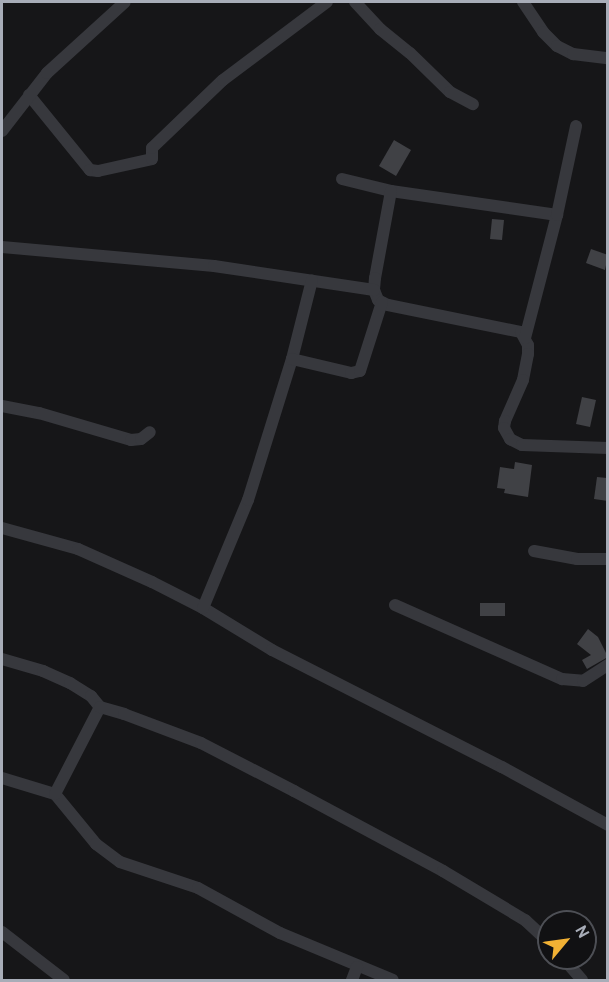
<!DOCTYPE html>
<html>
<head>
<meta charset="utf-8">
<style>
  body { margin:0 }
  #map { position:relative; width:609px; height:982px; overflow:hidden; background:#161618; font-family:Overpass,sans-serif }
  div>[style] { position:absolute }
  .building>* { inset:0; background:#404145 }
  .street>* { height:12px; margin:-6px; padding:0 6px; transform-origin:6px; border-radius:6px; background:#37383d }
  span { translate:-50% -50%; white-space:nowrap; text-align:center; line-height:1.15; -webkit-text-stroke:4.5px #111113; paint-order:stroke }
  .frame { position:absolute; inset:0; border:3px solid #a8adb8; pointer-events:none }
  .north { position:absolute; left:537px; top:910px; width:60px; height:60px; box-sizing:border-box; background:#111113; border:2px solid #4d4f55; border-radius:50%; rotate:61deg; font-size:16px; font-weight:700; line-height:24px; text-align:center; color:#a8adb8 }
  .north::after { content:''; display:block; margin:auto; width:21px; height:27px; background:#f2b134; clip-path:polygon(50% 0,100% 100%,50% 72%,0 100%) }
</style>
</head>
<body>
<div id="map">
  <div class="building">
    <div style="clip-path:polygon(394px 140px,411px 150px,396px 176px,379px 166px)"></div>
    <div style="clip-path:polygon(492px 219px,504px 220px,502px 240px,490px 239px)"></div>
    <div style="clip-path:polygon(591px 249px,608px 255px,605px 270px,586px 263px)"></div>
    <div style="clip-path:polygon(582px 397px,596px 400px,590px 427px,576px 424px)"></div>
    <div style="clip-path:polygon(515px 462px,532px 465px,528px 497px,504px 493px,505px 489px,497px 488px,500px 467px,514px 469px)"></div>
    <div style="clip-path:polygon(597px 477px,607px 478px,608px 501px,594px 499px)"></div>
    <div style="clip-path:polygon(480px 603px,505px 603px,505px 616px,480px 616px)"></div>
    <div style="clip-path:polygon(588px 629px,598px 637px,608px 657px,587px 669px,582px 660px,591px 655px,577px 644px)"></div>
  </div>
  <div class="street">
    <div style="left:355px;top:2px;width:37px;rotate:47deg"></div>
    <div style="left:380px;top:29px;width:38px;rotate:39deg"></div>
    <div style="left:410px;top:53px;width:56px;rotate:44.3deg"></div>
    <div style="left:450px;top:92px;width:26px;rotate:28deg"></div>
    <div style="left:523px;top:2px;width:36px;rotate:56deg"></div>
    <div style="left:543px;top:32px;width:20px;rotate:45deg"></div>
    <div style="left:557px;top:46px;width:18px;rotate:27deg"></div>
    <div style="left:573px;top:54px;width:35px;rotate:7deg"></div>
    <div style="left:29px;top:95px;width:97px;rotate:50.9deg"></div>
    <div style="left:90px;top:170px;width:8px;rotate:7deg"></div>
    <div style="left:98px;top:171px;width:55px;rotate:-12.5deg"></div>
    <div style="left:152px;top:159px;width:11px;rotate:-90deg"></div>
    <div style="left:152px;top:148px;width:98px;rotate:-43.8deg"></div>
    <div style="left:223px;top:80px;width:130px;rotate:-36.9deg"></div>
    <div style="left:2px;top:131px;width:73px;rotate:-52.2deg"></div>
    <div style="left:47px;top:73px;width:105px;rotate:-42.3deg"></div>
    <div style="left:342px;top:179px;width:50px;rotate:13.8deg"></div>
    <div style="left:391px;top:191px;width:168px;rotate:8.2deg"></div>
    <div style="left:391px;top:191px;width:88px;rotate:100.4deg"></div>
    <div style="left:375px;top:278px;width:12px;rotate:95deg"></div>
    <div style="left:374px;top:290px;width:11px;rotate:68deg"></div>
    <div style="left:378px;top:300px;width:11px;rotate:27deg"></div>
    <div style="left:388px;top:305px;width:136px;rotate:11.5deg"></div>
    <div style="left:521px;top:332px;width:15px;rotate:62deg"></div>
    <div style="left:528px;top:345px;width:9px;rotate:90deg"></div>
    <div style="left:528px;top:354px;width:26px;rotate:101deg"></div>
    <div style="left:523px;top:380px;width:45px;rotate:113.7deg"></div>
    <div style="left:505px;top:421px;width:7px;rotate:98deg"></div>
    <div style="left:504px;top:428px;width:13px;rotate:61deg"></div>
    <div style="left:510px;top:439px;width:13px;rotate:27deg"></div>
    <div style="left:522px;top:445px;width:86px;rotate:2deg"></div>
    <div style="left:2px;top:247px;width:213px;rotate:5.1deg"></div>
    <div style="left:214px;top:266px;width:162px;rotate:8.5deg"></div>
    <div style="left:525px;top:338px;width:127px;rotate:-75.4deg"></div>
    <div style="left:557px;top:215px;width:91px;rotate:-77.9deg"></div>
    <div style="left:292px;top:359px;width:81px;rotate:-75.8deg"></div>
    <div style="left:2px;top:406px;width:38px;rotate:11deg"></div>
    <div style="left:39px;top:413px;width:96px;rotate:16.4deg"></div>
    <div style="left:131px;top:440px;width:10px;rotate:-6deg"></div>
    <div style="left:141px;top:439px;width:11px;rotate:-38deg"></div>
    <div style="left:2px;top:528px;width:79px;rotate:15.4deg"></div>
    <div style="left:78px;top:549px;width:81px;rotate:24deg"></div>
    <div style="left:152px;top:582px;width:57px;rotate:27deg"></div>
    <div style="left:203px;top:608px;width:81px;rotate:31.3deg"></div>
    <div style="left:272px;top:650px;width:258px;rotate:27deg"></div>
    <div style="left:502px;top:767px;width:121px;rotate:28.7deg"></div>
    <div style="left:534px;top:551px;width:44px;rotate:10.5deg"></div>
    <div style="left:577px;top:559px;width:31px"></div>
    <div style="left:395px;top:605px;width:183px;rotate:23.9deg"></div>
    <div style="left:562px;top:679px;width:21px;rotate:5deg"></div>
    <div style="left:583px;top:681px;width:30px;rotate:-33deg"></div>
    <div style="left:203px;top:608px;width:117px;rotate:-67.4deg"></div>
    <div style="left:248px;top:500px;width:148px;rotate:-72.7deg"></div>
    <div style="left:292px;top:359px;width:61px;rotate:13.3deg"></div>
    <div style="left:351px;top:373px;width:9px;rotate:-13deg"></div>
    <div style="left:360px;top:371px;width:72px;rotate:-72.3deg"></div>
    <div style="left:2px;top:659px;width:43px;rotate:16.3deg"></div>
    <div style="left:43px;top:671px;width:30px;rotate:24deg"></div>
    <div style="left:70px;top:683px;width:25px;rotate:32deg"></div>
    <div style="left:91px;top:696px;width:14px;rotate:51deg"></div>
    <div style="left:2px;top:778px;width:55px;rotate:16.8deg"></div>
    <div style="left:55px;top:794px;width:65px;rotate:50.6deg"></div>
    <div style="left:96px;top:844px;width:30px;rotate:37deg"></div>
    <div style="left:120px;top:862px;width:82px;rotate:18.4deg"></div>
    <div style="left:198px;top:888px;width:94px;rotate:28.8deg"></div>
    <div style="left:280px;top:933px;width:122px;rotate:22.6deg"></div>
    <div style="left:55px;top:794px;width:98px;rotate:-62.7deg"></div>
    <div style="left:100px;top:707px;width:25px;rotate:16deg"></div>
    <div style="left:124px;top:714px;width:82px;rotate:20.6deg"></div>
    <div style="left:201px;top:743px;width:105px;rotate:27.3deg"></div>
    <div style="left:294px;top:791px;width:169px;rotate:28.2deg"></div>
    <div style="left:443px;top:871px;width:96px;rotate:30.9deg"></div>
    <div style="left:525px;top:920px;width:33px;rotate:43deg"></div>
    <div style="left:2px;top:932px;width:78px;rotate:37.7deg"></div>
    <div style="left:563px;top:958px;width:29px;rotate:49deg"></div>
    <div style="left:352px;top:980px;width:14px;rotate:-69deg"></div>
  </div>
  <div class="frame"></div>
  <div class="north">N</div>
</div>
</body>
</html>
